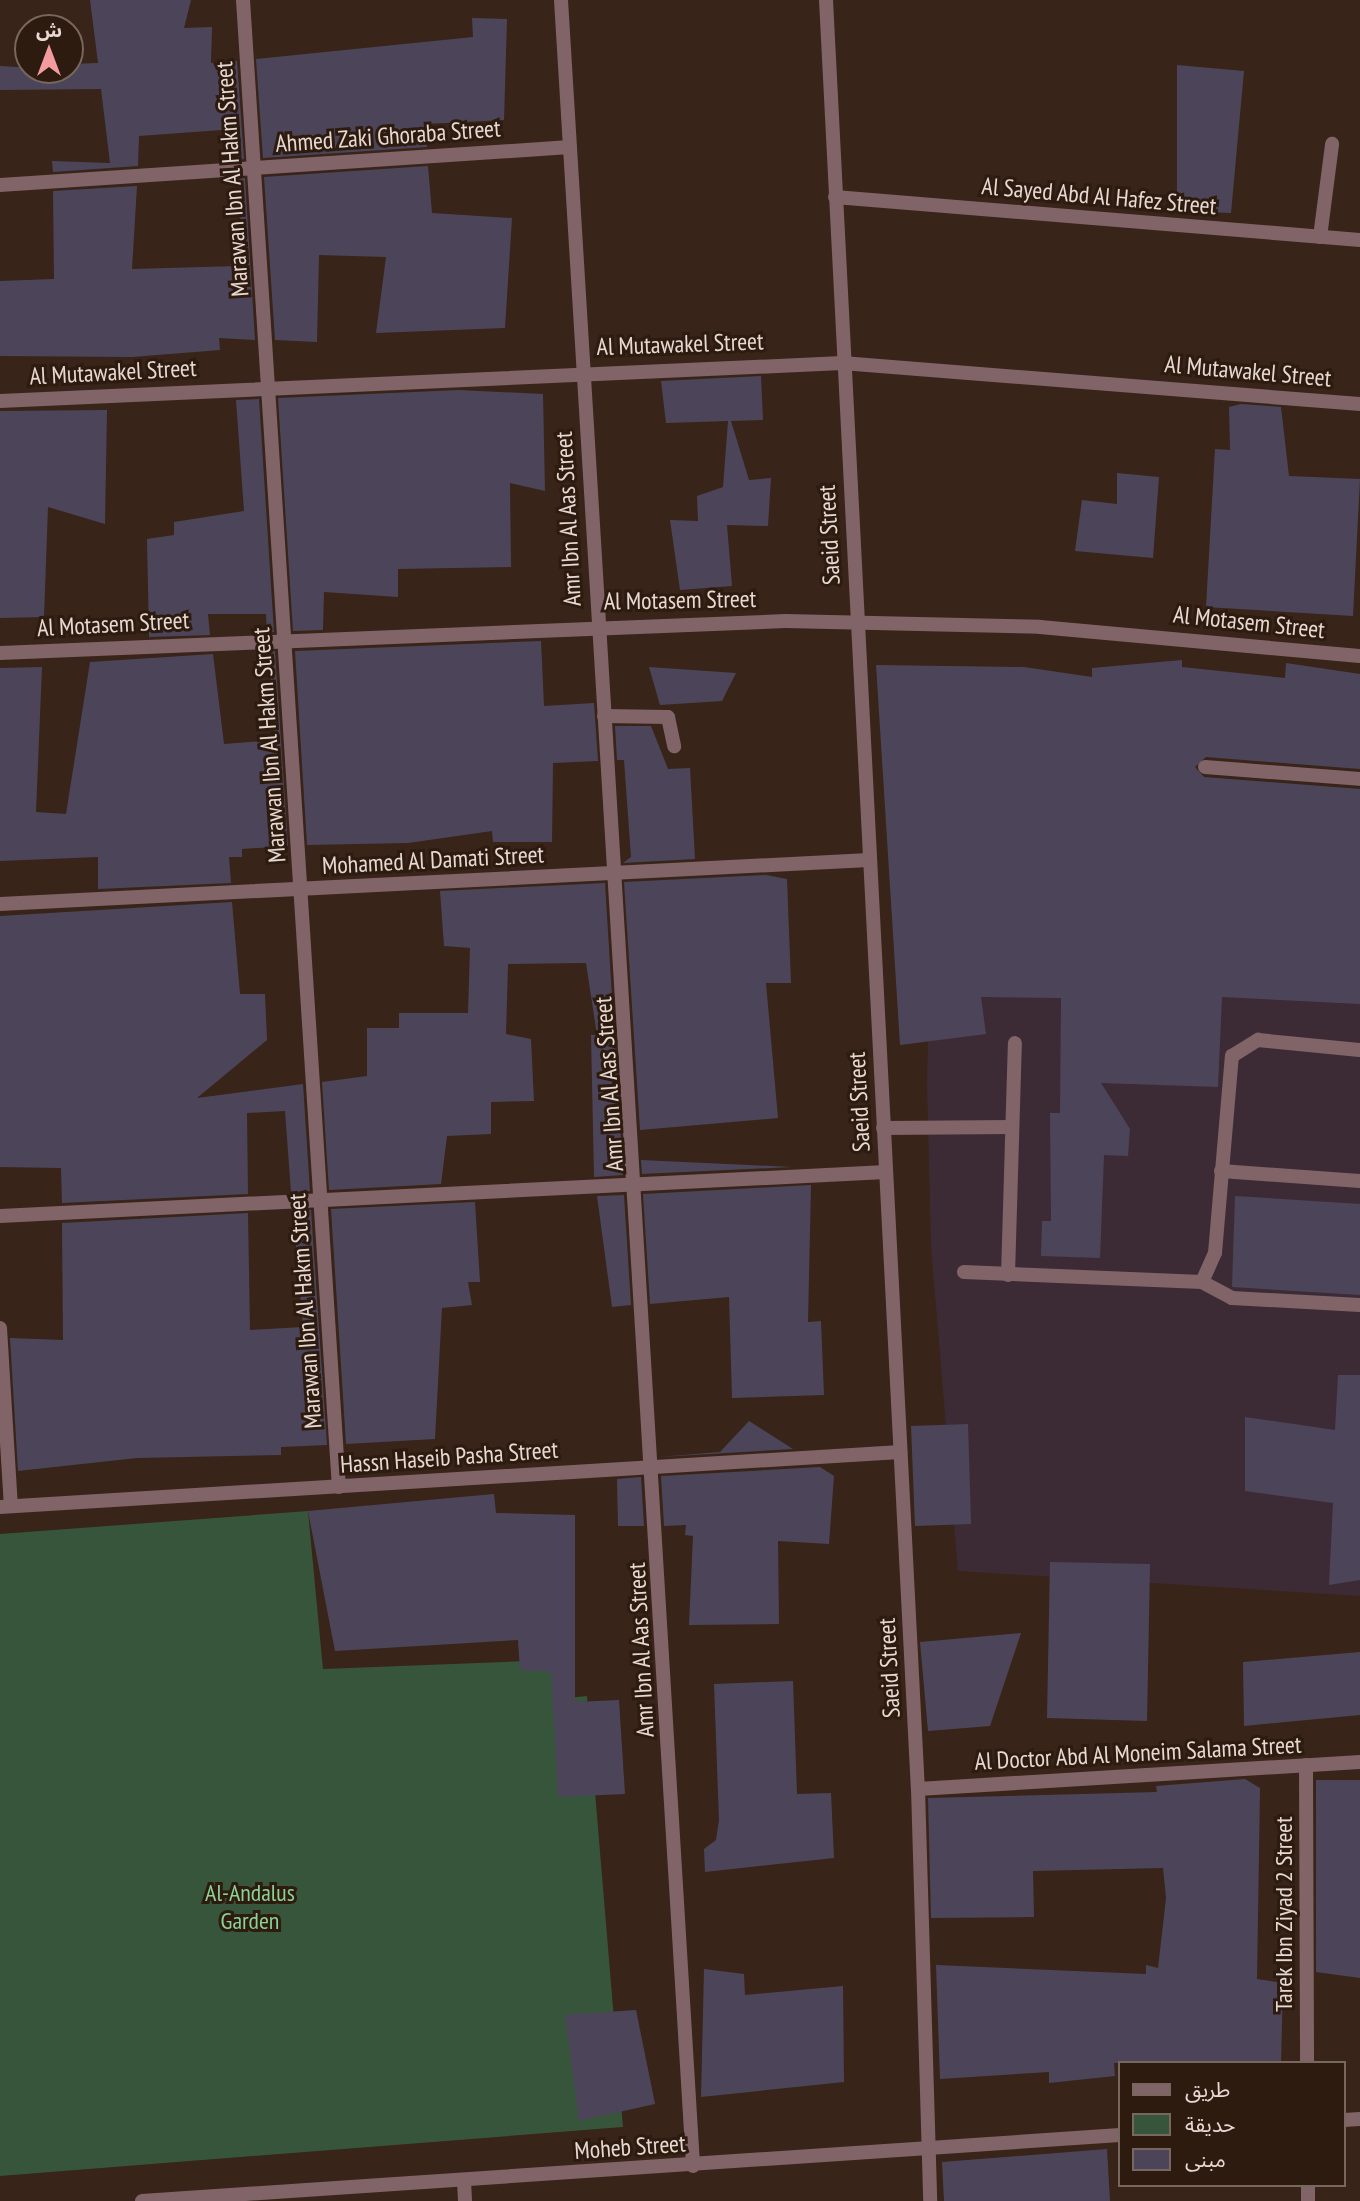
<!DOCTYPE html>
<html>
<head>
<meta charset="utf-8">
<style>
  body { margin:0 }
  #map { position:relative; width:1360px; height:2201px; overflow:hidden; background:#382419; font-family:"PT Sans Narrow","Noto Sans Arabic",sans-serif }
  div>[style] { position:absolute }
  .education>* { inset:0; background:#3c2b35 }
  .green>* { inset:0; background:#36553b }
  .building>* { inset:0; background:#4c455a }
  .service>* { height:14px; margin:-7px; padding:0 7px; transform-origin:7px; border-radius:7px; background:#816467 }
  .minor>* { height:14px; margin:-7px; padding:0 7px; transform-origin:7px; border-radius:7px; background:#816467 }
  .tertiary>* { height:14px; margin:-7px; padding:0 7px; transform-origin:7px; border-radius:7px; background:#816467 }
  span { translate:-50% -50%; white-space:nowrap; text-align:center; line-height:1.15; -webkit-text-stroke:6px #2d1b10; paint-order:stroke }
  .street-label { font-size:24px; color:#e7d9d2 }
  .park-label { font-size:24px; color:#88d395 }
  .legend { position:absolute; left:1118px; top:2061px; width:228px; height:126px; box-sizing:border-box; background:#2d1b10; border:2px solid #77675e; margin:0; padding:9px 12px; list-style:none; font-size:21px; color:#e7d9d2 }
  .legend li { display:flex; align-items:center; gap:14px; height:35px }
  .legend b { width:35px; border:2px solid #77675e }
  .north { position:absolute; left:14px; top:14px; width:70px; height:70px; box-sizing:border-box; background:#2d1b10; border:2px solid #77675e; border-radius:50%; rotate:0deg; font-size:19px; font-weight:700; line-height:28px; text-align:center; color:#e7d9d2 }
  .north::after { content:''; display:block; margin:auto; width:24px; height:32px; background:#f49b9f; clip-path:polygon(50% 0,100% 100%,50% 72%,0 100%) }
</style>
</head>
<body>
<div id="map">
  <div class="education">
    <div style="clip-path:polygon(934px 763px,1360px 793px,1360px 1596px,958px 1571px,931px 1246px,927px 1084px)"></div>
  </div>
  <div class="green">
    <div style="clip-path:polygon(308px 1511px,323px 1669px,552px 1660px,556px 1699px,587px 1696px,623px 2127px,0 2176px,0 1534px)"></div>
  </div>
  <div class="building">
    <div style="clip-path:polygon(90px 0,191px 0,184px 28px,212px 27px,211px 63px,237px 61px,244px 159px,237px 160px,235px 129px,139px 136px,138px 166px,53px 172px,52px 161px,110px 163px,101px 89px,0 90px,0 66px,70px 70px,70px 64px,98px 63px)"></div>
    <div style="clip-path:polygon(472px 18px,507px 19px,504px 120px,425px 124px,427px 147px,263px 158px,256px 59px,473px 37px)"></div>
    <div style="clip-path:polygon(1177px 65px,1244px 71px,1231px 213px,1177px 211px)"></div>
    <div style="clip-path:polygon(428px 166px,432px 213px,512px 218px,505px 328px,376px 333px,386px 257px,319px 255px,317px 342px,275px 340px,264px 177px)"></div>
    <div style="clip-path:polygon(245px 178px,255px 340px,219px 338px,220px 350px,132px 357px,0 356px,0 281px,54px 279px,53px 191px,137px 186px,132px 269px,238px 266px,243px 259px,238px 179px)"></div>
    <div style="clip-path:polygon(761px 376px,763px 420px,731px 421px,749px 480px,771px 478px,768px 526px,727px 525px,732px 586px,680px 590px,670px 520px,698px 521px,697px 496px,723px 487px,728px 421px,666px 423px,661px 381px)"></div>
    <div style="clip-path:polygon(459px 390px,543px 394px,545px 491px,510px 483px,511px 567px,398px 569px,398px 597px,324px 592px,323px 630px,293px 631px,278px 398px)"></div>
    <div style="clip-path:polygon(259px 399px,274px 632px,267px 632px,266px 614px,208px 614px,210px 635px,149px 637px,147px 539px,174px 535px,174px 522px,244px 511px,236px 400px)"></div>
    <div style="clip-path:polygon(1241px 404px,1281px 407px,1289px 476px,1360px 479px,1353px 616px,1206px 607px,1215px 449px,1230px 450px,1229px 407px)"></div>
    <div style="clip-path:polygon(107px 410px,105px 524px,48px 507px,44px 617px,0 618px,0 411px)"></div>
    <div style="clip-path:polygon(1117px 473px,1159px 477px,1153px 558px,1075px 551px,1082px 500px,1117px 504px)"></div>
    <div style="clip-path:polygon(541px 641px,544px 706px,594px 703px,598px 761px,553px 763px,552px 842px,493px 842px,492px 831px,408px 843px,307px 845px,295px 651px)"></div>
    <div style="clip-path:polygon(275px 651px,288px 846px,242px 849px,242px 857px,229px 857px,231px 883px,98px 889px,98px 857px,0 861px,0 668px,42px 667px,36px 812px,66px 814px,90px 662px,213px 654px,224px 744px,275px 740px,269px 652px)"></div>
    <div style="clip-path:polygon(1182px 660px,1182px 667px,1285px 678px,1286px 663px,1360px 674px,1360px 769px,1206px 757px,1195px 767px,1204px 777px,1360px 789px,1360px 1004px,1222px 997px,1218px 1087px,1101px 1083px,1130px 1129px,1128px 1156px,1104px 1155px,1100px 1258px,1041px 1256px,1042px 1221px,1051px 1221px,1050px 1113px,1060px 1113px,1061px 998px,981px 997px,986px 1034px,900px 1045px,876px 665px,1024px 667px,1092px 677px,1092px 668px)"></div>
    <div style="clip-path:polygon(649px 667px,736px 673px,722px 701px,660px 705px)"></div>
    <div style="clip-path:polygon(615px 726px,651px 726px,668px 769px,690px 768px,695px 859px,623px 863px,631px 857px,624px 760px,617px 760px)"></div>
    <div style="clip-path:polygon(766px 875px,787px 879px,791px 983px,766px 983px,778px 1118px,640px 1130px,624px 882px)"></div>
    <div style="clip-path:polygon(605px 883px,623px 1175px,594px 1177px,591px 1035px,597px 1035px,586px 963px,508px 964px,506px 1034px,531px 1039px,534px 1101px,491px 1102px,491px 1134px,447px 1136px,441px 1184px,329px 1190px,322px 1082px,367px 1076px,367px 1028px,399px 1028px,399px 1013px,468px 1013px,470px 948px,444px 946px,440px 891px)"></div>
    <div style="clip-path:polygon(232px 902px,240px 994px,265px 994px,267px 1040px,197px 1098px,303px 1084px,310px 1191px,291px 1192px,285px 1111px,247px 1113px,248px 1194px,62px 1203px,61px 1168px,0 1167px,0 916px)"></div>
    <div style="clip-path:polygon(641px 1160px,792px 1167px,642px 1174px)"></div>
    <div style="clip-path:polygon(811px 1185px,808px 1322px,821px 1321px,824px 1395px,732px 1398px,729px 1297px,650px 1304px,643px 1194px)"></div>
    <div style="clip-path:polygon(624px 1195px,631px 1305px,612px 1307px,597px 1196px)"></div>
    <div style="clip-path:polygon(1235px 1196px,1360px 1204px,1360px 1295px,1232px 1287px)"></div>
    <div style="clip-path:polygon(475px 1202px,480px 1282px,468px 1282px,472px 1305px,442px 1308px,435px 1439px,346px 1444px,331px 1209px)"></div>
    <div style="clip-path:polygon(311px 1210px,327px 1445px,281px 1447px,281px 1455px,137px 1458px,18px 1471px,10px 1338px,63px 1340px,62px 1223px,248px 1213px,250px 1330px,303px 1327px,293px 1211px)"></div>
    <div style="clip-path:polygon(1338px 1375px,1360px 1375px,1360px 1580px,1329px 1585px,1333px 1503px,1245px 1491px,1245px 1417px,1335px 1430px)"></div>
    <div style="clip-path:polygon(749px 1421px,793px 1449px,659px 1457px,720px 1452px)"></div>
    <div style="clip-path:polygon(968px 1424px,971px 1524px,915px 1526px,911px 1426px)"></div>
    <div style="clip-path:polygon(820px 1467px,834px 1476px,829px 1544px,778px 1541px,779px 1624px,689px 1625px,693px 1536px,685px 1535px,686px 1525px,664px 1526px,661px 1476px)"></div>
    <div style="clip-path:polygon(641px 1477px,644px 1526px,618px 1526px,617px 1479px)"></div>
    <div style="clip-path:polygon(494px 1494px,496px 1513px,575px 1515px,575px 1702px,619px 1700px,625px 1794px,558px 1797px,551px 1672px,520px 1670px,518px 1640px,335px 1651px,308px 1511px)"></div>
    <div style="clip-path:polygon(1050px 1562px,1150px 1564px,1147px 1721px,1047px 1718px)"></div>
    <div style="clip-path:polygon(1021px 1633px,990px 1726px,928px 1731px,920px 1642px)"></div>
    <div style="clip-path:polygon(1360px 1652px,1360px 1715px,1244px 1726px,1243px 1662px)"></div>
    <div style="clip-path:polygon(793px 1681px,797px 1794px,831px 1793px,834px 1858px,705px 1872px,704px 1849px,716px 1840px,719px 1820px,714px 1684px)"></div>
    <div style="clip-path:polygon(1245px 1779px,1260px 1788px,1257px 1979px,1283px 1983px,1281px 2063px,1114px 2063px,1115px 2076px,1049px 2083px,1049px 2072px,940px 2079px,936px 1965px,1146px 1974px,1146px 1965px,1158px 1968px,1166px 1898px,1163px 1868px,1033px 1871px,1034px 1917px,931px 1918px,928px 1798px,1157px 1792px,1156px 1786px)"></div>
    <div style="clip-path:polygon(1316px 1780px,1360px 1780px,1360px 1978px,1316px 1972px)"></div>
    <div style="clip-path:polygon(704px 1969px,744px 1974px,745px 1995px,843px 1986px,844px 2082px,701px 2097px)"></div>
    <div style="clip-path:polygon(636px 2010px,655px 2104px,579px 2121px,565px 2015px)"></div>
    <div style="clip-path:polygon(1107px 2149px,1110px 2201px,944px 2201px,942px 2162px)"></div>
  </div>
  <div class="service">
    <div style="left:604px;top:716px;width:64px;rotate:0.9deg"></div>
    <div style="left:668px;top:717px;width:30px;rotate:78deg"></div>
    <div style="left:1205px;top:767px;width:155px;rotate:4.4deg"></div>
    <div style="left:883px;top:1128px;width:129px;rotate:-0.4deg"></div>
    <div style="left:1221px;top:1171px;width:139px;rotate:4.1deg"></div>
    <div style="left:964px;top:1272px;width:238px;rotate:2.4deg"></div>
    <div style="left:1202px;top:1282px;width:32px;rotate:-66deg"></div>
    <div style="left:1215px;top:1253px;width:198px;rotate:-85.1deg"></div>
    <div style="left:1232px;top:1056px;width:31px;rotate:-32deg"></div>
    <div style="left:1258px;top:1040px;width:102px;rotate:5.6deg"></div>
    <div style="left:1008px;top:1275px;width:232px;rotate:-88.3deg"></div>
    <div style="left:1202px;top:1282px;width:34px;rotate:28deg"></div>
    <div style="left:1232px;top:1298px;width:128px;rotate:3.1deg"></div>
    <div style="left:464px;top:2181px;width:20px;rotate:87deg"></div>
  </div>
  <div class="minor">
    <div style="left:243px;top:0;width:1490px;rotate:86.31deg"></div>
    <div style="left:561px;top:0;width:2170px;rotate:86.51deg"></div>
    <div style="left:0;top:185px;width:571px;rotate:-3.81deg"></div>
    <div style="left:835px;top:197px;width:527px;rotate:4.68deg"></div>
    <div style="left:1320px;top:237px;width:94px;rotate:-82.6deg"></div>
    <div style="left:0;top:401px;width:843px;rotate:-2.58deg"></div>
    <div style="left:842px;top:363px;width:520px;rotate:4.53deg"></div>
    <div style="left:0;top:653px;width:786px;rotate:-2.33deg"></div>
    <div style="left:785px;top:621px;width:255px;rotate:1.3deg"></div>
    <div style="left:1040px;top:627px;width:321px;rotate:5.2deg"></div>
    <div style="left:0;top:904px;width:870px;rotate:-2.9deg"></div>
    <div style="left:0;top:1216px;width:887px;rotate:-2.84deg"></div>
    <div style="left:0;top:1328px;width:178px;rotate:86.5deg"></div>
    <div style="left:0;top:1507px;width:902px;rotate:-3.5deg"></div>
    <div style="left:1306px;top:1765px;width:298px;rotate:89.8deg"></div>
    <div style="left:918px;top:1789px;width:443px;rotate:-3.5deg"></div>
    <div style="left:1344px;top:2120px;width:16px;rotate:-4deg"></div>
    <div style="left:1308px;top:2185px;width:16px;rotate:90deg"></div>
    <div style="left:142px;top:2201px;width:980px;rotate:-3.86deg"></div>
  </div>
  <div class="tertiary">
    <div style="left:826px;top:0;width:1791px;rotate:87.06deg"></div>
    <div style="left:918px;top:1789px;width:412px;rotate:88.3deg"></div>
  </div>
  <div class="street-label">
    <span style="left:388px;top:136px;rotate:-4deg">Ahmed Zaki Ghoraba Street</span>
    <span style="left:232px;top:179px;rotate:-94deg">Marawan Ibn Al Hakm Street</span>
    <span style="left:1099px;top:196px;rotate:5deg">Al Sayed Abd Al Hafez Street</span>
    <span style="left:680px;top:344px;rotate:-2deg">Al Mutawakel Street</span>
    <span style="left:1248px;top:371px;rotate:5deg">Al Mutawakel Street</span>
    <span style="left:113px;top:372px;rotate:-3deg">Al Mutawakel Street</span>
    <span style="left:568px;top:519px;rotate:-93deg">Amr Ibn Al Aas Street</span>
    <span style="left:829px;top:535px;rotate:-93deg">Saeid Street</span>
    <span style="left:680px;top:600px;rotate:-1deg">Al Motasem Street</span>
    <span style="left:1249px;top:622px;rotate:6deg">Al Motasem Street</span>
    <span style="left:113px;top:624px;rotate:-3deg">Al Motasem Street</span>
    <span style="left:269px;top:745px;rotate:-94deg">Marawan Ibn Al Hakm Street</span>
    <span style="left:433px;top:860px;rotate:-3deg">Mohamed Al Damati Street</span>
    <span style="left:609px;top:1084px;rotate:-94deg">Amr Ibn Al Aas Street</span>
    <span style="left:859px;top:1102px;rotate:-93deg">Saeid Street</span>
    <span style="left:305px;top:1311px;rotate:-94deg">Marawan Ibn Al Hakm Street</span>
    <span style="left:449px;top:1457px;rotate:-4deg">Hassn Haseib Pasha Street</span>
    <span style="left:641px;top:1650px;rotate:-93deg">Amr Ibn Al Aas Street</span>
    <span style="left:889px;top:1668px;rotate:-93deg">Saeid Street</span>
    <span style="left:1138px;top:1753px;rotate:-3deg">Al Doctor Abd Al Moneim Salama Street</span>
    <span style="left:1284px;top:1914px;rotate:-90deg">Tarek Ibn Ziyad 2 Street</span>
    <span style="left:630px;top:2147px;rotate:-4deg">Moheb Street</span>
  </div>
  <div class="park-label">
    <span style="left:250px;top:1907px">Al-Andalus<br>Garden</span>
  </div>
  <ul class="legend">
  <li><b style="height:9px;background:#816467"></b>طريق</li>
  <li><b style="height:19px;background:#36553b"></b>حديقة</li>
  <li><b style="height:19px;background:#4c455a"></b>مبنى</li>
  </ul>
  <div class="north">ش</div>
</div>
</body>
</html>
